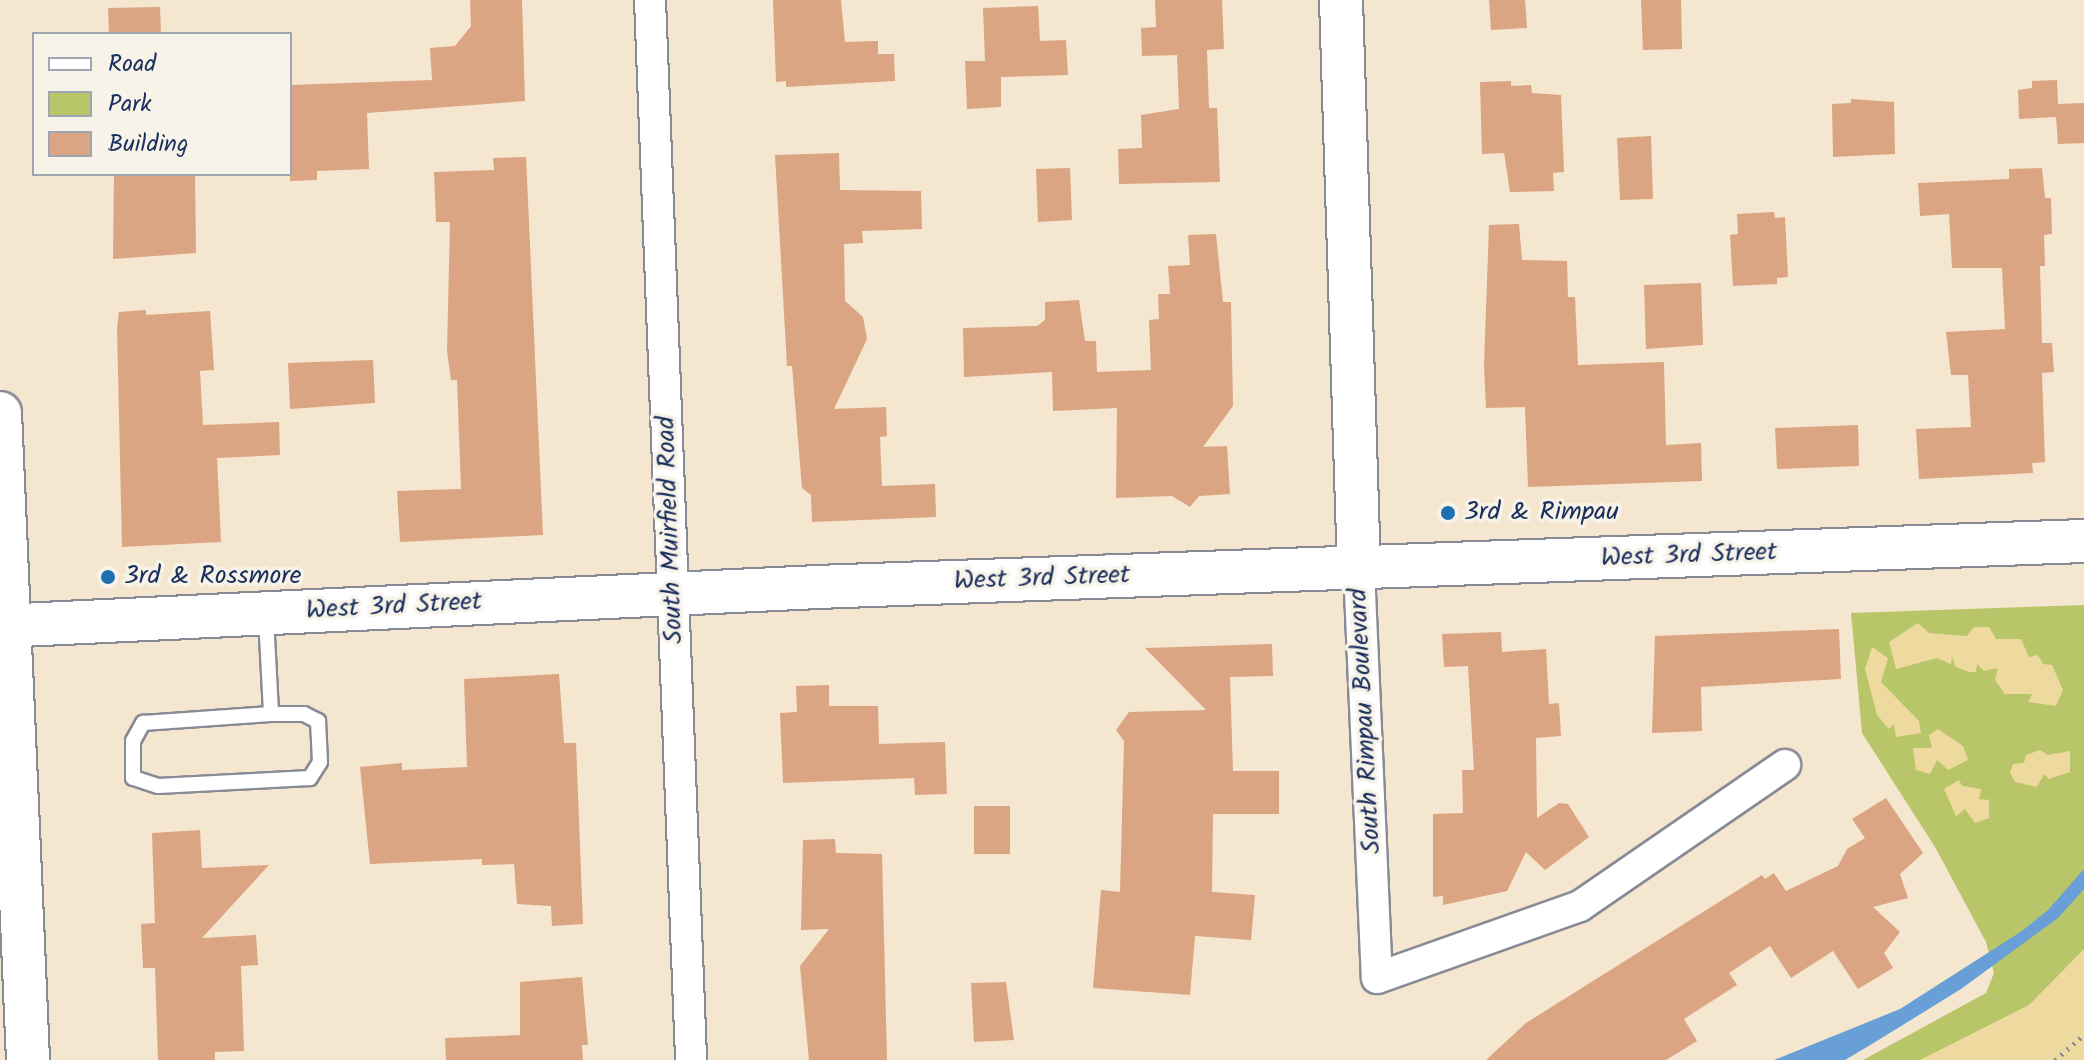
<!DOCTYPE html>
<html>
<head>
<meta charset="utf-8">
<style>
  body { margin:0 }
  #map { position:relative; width:2084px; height:1060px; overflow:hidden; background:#f4e6cf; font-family:Kalam,sans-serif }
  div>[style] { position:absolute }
  .green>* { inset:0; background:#b8c669 }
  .sand>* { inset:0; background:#eeda9e }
  .water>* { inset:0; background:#689fd6 }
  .building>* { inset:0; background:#dba482 }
  .path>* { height:5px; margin-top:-2.5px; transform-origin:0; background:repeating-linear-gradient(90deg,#888a96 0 2px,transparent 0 8px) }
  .roads { filter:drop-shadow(2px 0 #888a96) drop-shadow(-2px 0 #888a96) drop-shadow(0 2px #888a96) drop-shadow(0 -2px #888a96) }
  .lane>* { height:14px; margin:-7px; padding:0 7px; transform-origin:7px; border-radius:7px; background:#fff }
  .street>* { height:30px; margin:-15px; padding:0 15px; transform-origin:15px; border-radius:15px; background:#fff }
  .secondary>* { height:42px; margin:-21px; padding:0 21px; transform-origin:21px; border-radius:21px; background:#fff }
  .dots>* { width:22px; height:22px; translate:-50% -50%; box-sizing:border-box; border:4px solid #f7f3e8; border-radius:50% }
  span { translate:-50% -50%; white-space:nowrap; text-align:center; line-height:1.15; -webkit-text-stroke:7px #f7f3e8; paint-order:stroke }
  .poi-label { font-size:26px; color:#1b2f5e }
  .left { translate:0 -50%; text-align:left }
  .street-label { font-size:26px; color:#1b2f5e }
  .legend { position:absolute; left:32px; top:32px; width:260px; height:144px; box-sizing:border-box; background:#f7f3e8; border:2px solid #9fa5b1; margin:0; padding:10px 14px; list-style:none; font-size:24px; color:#1b2f5e }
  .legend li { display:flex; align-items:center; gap:16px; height:40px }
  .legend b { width:40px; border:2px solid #9fa5b1 }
</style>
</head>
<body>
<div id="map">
  <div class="green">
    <div style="clip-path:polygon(2084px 605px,2084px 1060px,1863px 1060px,1986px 993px,1994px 973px,1986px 942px,1935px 847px,1862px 733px,1851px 613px)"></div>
  </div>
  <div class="sand">
    <div style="clip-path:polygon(1918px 623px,1929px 633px,1967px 636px,1974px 627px,1989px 627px,1996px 639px,2021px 639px,2029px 657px,2038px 655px,2043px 664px,2052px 665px,2063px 690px,2056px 706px,2028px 702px,2032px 694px,2005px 694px,1995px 680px,1998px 668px,1984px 671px,1977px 664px,1976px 672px,1969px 672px,1956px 667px,1952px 657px,1951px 664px,1937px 658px,1896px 669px,1889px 642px)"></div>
    <div style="clip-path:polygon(1872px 647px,1888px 658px,1881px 682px,1919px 721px,1921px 733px,1896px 737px,1894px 724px,1889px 729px,1877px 715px,1865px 669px)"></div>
    <div style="clip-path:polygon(1938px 729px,1963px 746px,1968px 760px,1948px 770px,1937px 760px,1930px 774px,1916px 770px,1913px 748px,1932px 748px,1929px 735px)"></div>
    <div style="clip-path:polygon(2040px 750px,2048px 755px,2070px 751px,2070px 772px,2049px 779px,2044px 774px,2037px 787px,2015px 782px,2010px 773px,2013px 764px,2024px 763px,2026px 755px)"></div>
    <div style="clip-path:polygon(1959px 780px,1962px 786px,1981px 789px,1979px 799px,1989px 800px,1989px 818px,1975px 823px,1965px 809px,1956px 816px,1944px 789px)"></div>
    <div style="clip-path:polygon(2084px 949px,2084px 1060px,1920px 1060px,2029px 1005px)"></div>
  </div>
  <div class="water">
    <div style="clip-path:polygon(2084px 869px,2084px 889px,2058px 918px,1961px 989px,1872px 1044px,1845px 1060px,1774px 1060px,1900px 1009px,2022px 931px,2048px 910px)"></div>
  </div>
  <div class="building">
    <div style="clip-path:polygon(470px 0,522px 0,525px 101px,367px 113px,369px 169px,317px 171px,317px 180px,290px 181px,290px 85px,432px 80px,430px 48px,455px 46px,471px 26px)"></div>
    <div style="clip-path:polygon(773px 0,841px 0,845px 42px,878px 41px,878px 54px,894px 54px,895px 81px,786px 87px,786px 81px,776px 82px)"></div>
    <div style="clip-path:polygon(1155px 0,1222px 0,1224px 49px,1207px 50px,1209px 108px,1217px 108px,1220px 182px,1119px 184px,1118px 149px,1142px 148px,1141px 115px,1179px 109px,1177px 55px,1142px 56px,1141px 28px,1156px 27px)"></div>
    <div style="clip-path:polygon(1489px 0,1525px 0,1527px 28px,1491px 30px)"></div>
    <div style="clip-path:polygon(1641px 0,1681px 0,1682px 49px,1643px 50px)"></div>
    <div style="clip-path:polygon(1038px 6px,1040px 41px,1066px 40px,1068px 75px,1001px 77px,1001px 107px,967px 109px,965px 61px,985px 61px,983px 8px)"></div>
    <div style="clip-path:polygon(160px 7px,161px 34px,109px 34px,108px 8px)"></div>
    <div style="clip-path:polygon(2057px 80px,2058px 104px,2084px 103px,2084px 143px,2058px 144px,2056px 117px,2019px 119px,2018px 90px,2032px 88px,2032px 81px)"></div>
    <div style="clip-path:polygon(1511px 81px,1511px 86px,1531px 85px,1532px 93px,1561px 95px,1564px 172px,1553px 173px,1554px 191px,1510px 192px,1504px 153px,1482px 154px,1480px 82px)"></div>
    <div style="clip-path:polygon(1851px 99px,1894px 102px,1895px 154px,1833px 157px,1832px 104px,1851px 103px)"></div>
    <div style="clip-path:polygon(1651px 136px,1653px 199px,1620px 200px,1617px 138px)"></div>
    <div style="clip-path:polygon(839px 153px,840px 190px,921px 191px,922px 229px,862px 231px,863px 243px,844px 244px,845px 301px,863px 317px,867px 339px,834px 409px,886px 407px,887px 436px,880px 437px,882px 486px,935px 484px,936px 517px,812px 522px,811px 495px,802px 488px,792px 366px,787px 366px,775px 155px)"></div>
    <div style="clip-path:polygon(526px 157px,543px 535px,400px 542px,397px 491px,461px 489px,457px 380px,451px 380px,447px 351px,450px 222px,436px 222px,434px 172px,494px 170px,493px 158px)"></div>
    <div style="clip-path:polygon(1070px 168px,1072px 220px,1038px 222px,1036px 169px)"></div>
    <div style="clip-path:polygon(2042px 168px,2045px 198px,2051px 198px,2052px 234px,2044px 235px,2045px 266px,2040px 266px,2042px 343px,2052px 343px,2054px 372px,2042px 373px,2045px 462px,2032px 463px,2033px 473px,1919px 479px,1916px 429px,1971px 427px,1968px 375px,1951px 375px,1946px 332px,2005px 329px,2002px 268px,1952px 268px,1949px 214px,1920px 216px,1918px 183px,2009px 179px,2009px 169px)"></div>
    <div style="clip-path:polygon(114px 174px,195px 174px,196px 253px,113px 259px)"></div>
    <div style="clip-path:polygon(1774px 212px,1775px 218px,1785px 217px,1788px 277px,1777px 278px,1777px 284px,1733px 286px,1730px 235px,1738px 234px,1737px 214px)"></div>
    <div style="clip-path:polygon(1519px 224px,1522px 260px,1567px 261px,1568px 297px,1575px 297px,1578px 365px,1664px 362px,1666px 445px,1701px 443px,1702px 481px,1528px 487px,1525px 407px,1486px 408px,1484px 366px,1489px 225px)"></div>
    <div style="clip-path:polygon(1216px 234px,1223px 302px,1231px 302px,1233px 406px,1203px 447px,1227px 446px,1230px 494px,1199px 496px,1190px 507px,1172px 496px,1116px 498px,1117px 408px,1053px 411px,1052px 372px,964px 377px,963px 328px,1037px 326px,1045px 320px,1045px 302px,1079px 300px,1085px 341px,1096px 341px,1097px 372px,1151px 370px,1149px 320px,1159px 319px,1158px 294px,1170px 294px,1168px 266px,1190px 265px,1188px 235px)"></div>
    <div style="clip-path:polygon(1701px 283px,1703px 345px,1646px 349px,1644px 285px)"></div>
    <div style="clip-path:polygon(146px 310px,146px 315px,210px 311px,214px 370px,200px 371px,203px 425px,279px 422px,280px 455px,217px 458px,221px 542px,122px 547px,117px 328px,119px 312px)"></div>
    <div style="clip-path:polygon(373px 360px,375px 403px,290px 409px,288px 363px)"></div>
    <div style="clip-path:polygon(1858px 425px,1859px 466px,1777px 469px,1775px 428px)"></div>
    <div style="clip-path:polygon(1839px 629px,1841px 679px,1701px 687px,1702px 731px,1652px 733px,1655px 636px)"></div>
    <div style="clip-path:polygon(1501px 632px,1502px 652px,1546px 649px,1549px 704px,1559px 703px,1561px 736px,1536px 738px,1537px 818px,1559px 803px,1568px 804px,1589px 837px,1545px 870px,1526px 852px,1507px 891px,1443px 905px,1443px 896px,1433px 897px,1433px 814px,1463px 813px,1462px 770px,1474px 770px,1468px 666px,1444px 667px,1442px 634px)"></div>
    <div style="clip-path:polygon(1272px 644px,1273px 676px,1230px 677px,1233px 771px,1279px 771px,1279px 814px,1213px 814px,1212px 892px,1255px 895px,1251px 940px,1195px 936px,1190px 995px,1093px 988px,1101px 890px,1120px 892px,1124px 741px,1116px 730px,1129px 712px,1206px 710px,1145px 648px)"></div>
    <div style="clip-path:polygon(559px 674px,564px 743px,576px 743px,583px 924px,552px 926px,551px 906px,517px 904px,514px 864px,482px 865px,482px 859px,370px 864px,360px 767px,402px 763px,402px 770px,467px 767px,464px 679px)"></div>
    <div style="clip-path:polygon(829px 685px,829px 706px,878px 706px,879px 744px,945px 742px,947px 794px,915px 795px,914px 778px,783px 783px,780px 713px,797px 712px,796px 686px)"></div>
    <div style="clip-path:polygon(1886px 798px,1923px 853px,1900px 874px,1908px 898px,1873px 907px,1900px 932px,1884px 953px,1893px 968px,1858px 989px,1833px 951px,1791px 978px,1770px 946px,1729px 973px,1737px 985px,1684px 1019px,1697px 1041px,1666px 1060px,1486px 1060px,1526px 1023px,1762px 875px,1765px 879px,1774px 873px,1786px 891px,1838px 866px,1847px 849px,1865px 838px,1852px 819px)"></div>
    <div style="clip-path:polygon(974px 806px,1010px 806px,1010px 854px,974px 854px)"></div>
    <div style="clip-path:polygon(200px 830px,202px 868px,269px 865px,202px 938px,256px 935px,258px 965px,241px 966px,244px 1051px,215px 1052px,215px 1060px,158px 1060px,155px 968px,143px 968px,141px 924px,155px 923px,152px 833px)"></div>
    <div style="clip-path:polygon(835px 839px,836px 853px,882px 854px,887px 1060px,809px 1060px,800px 966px,829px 929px,801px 930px,803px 840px)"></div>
    <div style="clip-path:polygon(582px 977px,588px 1045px,582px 1045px,583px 1060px,446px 1060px,445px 1038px,520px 1035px,520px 982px)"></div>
    <div style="clip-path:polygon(1006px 982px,1014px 1040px,974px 1042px,971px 983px)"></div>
  </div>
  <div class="path">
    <div style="left:2055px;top:1060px;width:38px;rotate:-41deg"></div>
  </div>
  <div class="roads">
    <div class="lane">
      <div style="left:266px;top:617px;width:97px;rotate:87deg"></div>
      <div style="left:271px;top:714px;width:33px"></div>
      <div style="left:304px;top:714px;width:16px;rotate:27deg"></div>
      <div style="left:318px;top:721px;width:41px;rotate:87.2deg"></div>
      <div style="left:320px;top:762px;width:19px;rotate:122deg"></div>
      <div style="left:310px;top:778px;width:152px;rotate:177deg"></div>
      <div style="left:158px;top:786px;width:26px;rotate:-162deg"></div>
      <div style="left:133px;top:778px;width:37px;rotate:-90deg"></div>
      <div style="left:133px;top:741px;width:21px;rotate:-61deg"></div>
      <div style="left:143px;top:723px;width:128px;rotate:-4deg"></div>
    </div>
    <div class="street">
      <div style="left:650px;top:0;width:1061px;rotate:87.78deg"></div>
      <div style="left:1359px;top:569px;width:409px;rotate:87.5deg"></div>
      <div style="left:1377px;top:978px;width:215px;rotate:-19.5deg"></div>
      <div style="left:1580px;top:906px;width:249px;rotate:-34.5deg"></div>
    </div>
    <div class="secondary">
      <div style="left:1341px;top:0;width:569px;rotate:88.19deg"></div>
      <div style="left:0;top:413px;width:648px;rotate:87.52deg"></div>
      <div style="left:0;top:626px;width:818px;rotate:-2.73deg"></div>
      <div style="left:817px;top:587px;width:1268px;rotate:-2.08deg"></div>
    </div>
  </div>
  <div class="dots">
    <div style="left:1448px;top:513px;background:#1f6fb2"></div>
    <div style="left:108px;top:577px;background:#1f6fb2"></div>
  </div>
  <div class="poi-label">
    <span class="left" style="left:1464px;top:513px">3rd &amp; Rimpau</span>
    <span class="left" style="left:124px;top:577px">3rd &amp; Rossmore</span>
  </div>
  <div class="street-label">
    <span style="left:671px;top:530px;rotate:-92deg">South Muirfield Road</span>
    <span style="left:1689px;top:556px;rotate:-2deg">West 3rd Street</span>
    <span style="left:1042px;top:579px;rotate:-2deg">West 3rd Street</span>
    <span style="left:394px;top:607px;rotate:-3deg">West 3rd Street</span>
    <span style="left:1366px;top:721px;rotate:-93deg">South Rimpau Boulevard</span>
  </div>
  <ul class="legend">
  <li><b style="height:10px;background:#fff"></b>Road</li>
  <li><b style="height:22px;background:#b8c669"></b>Park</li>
  <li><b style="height:22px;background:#dba482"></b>Building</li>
  </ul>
</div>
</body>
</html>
